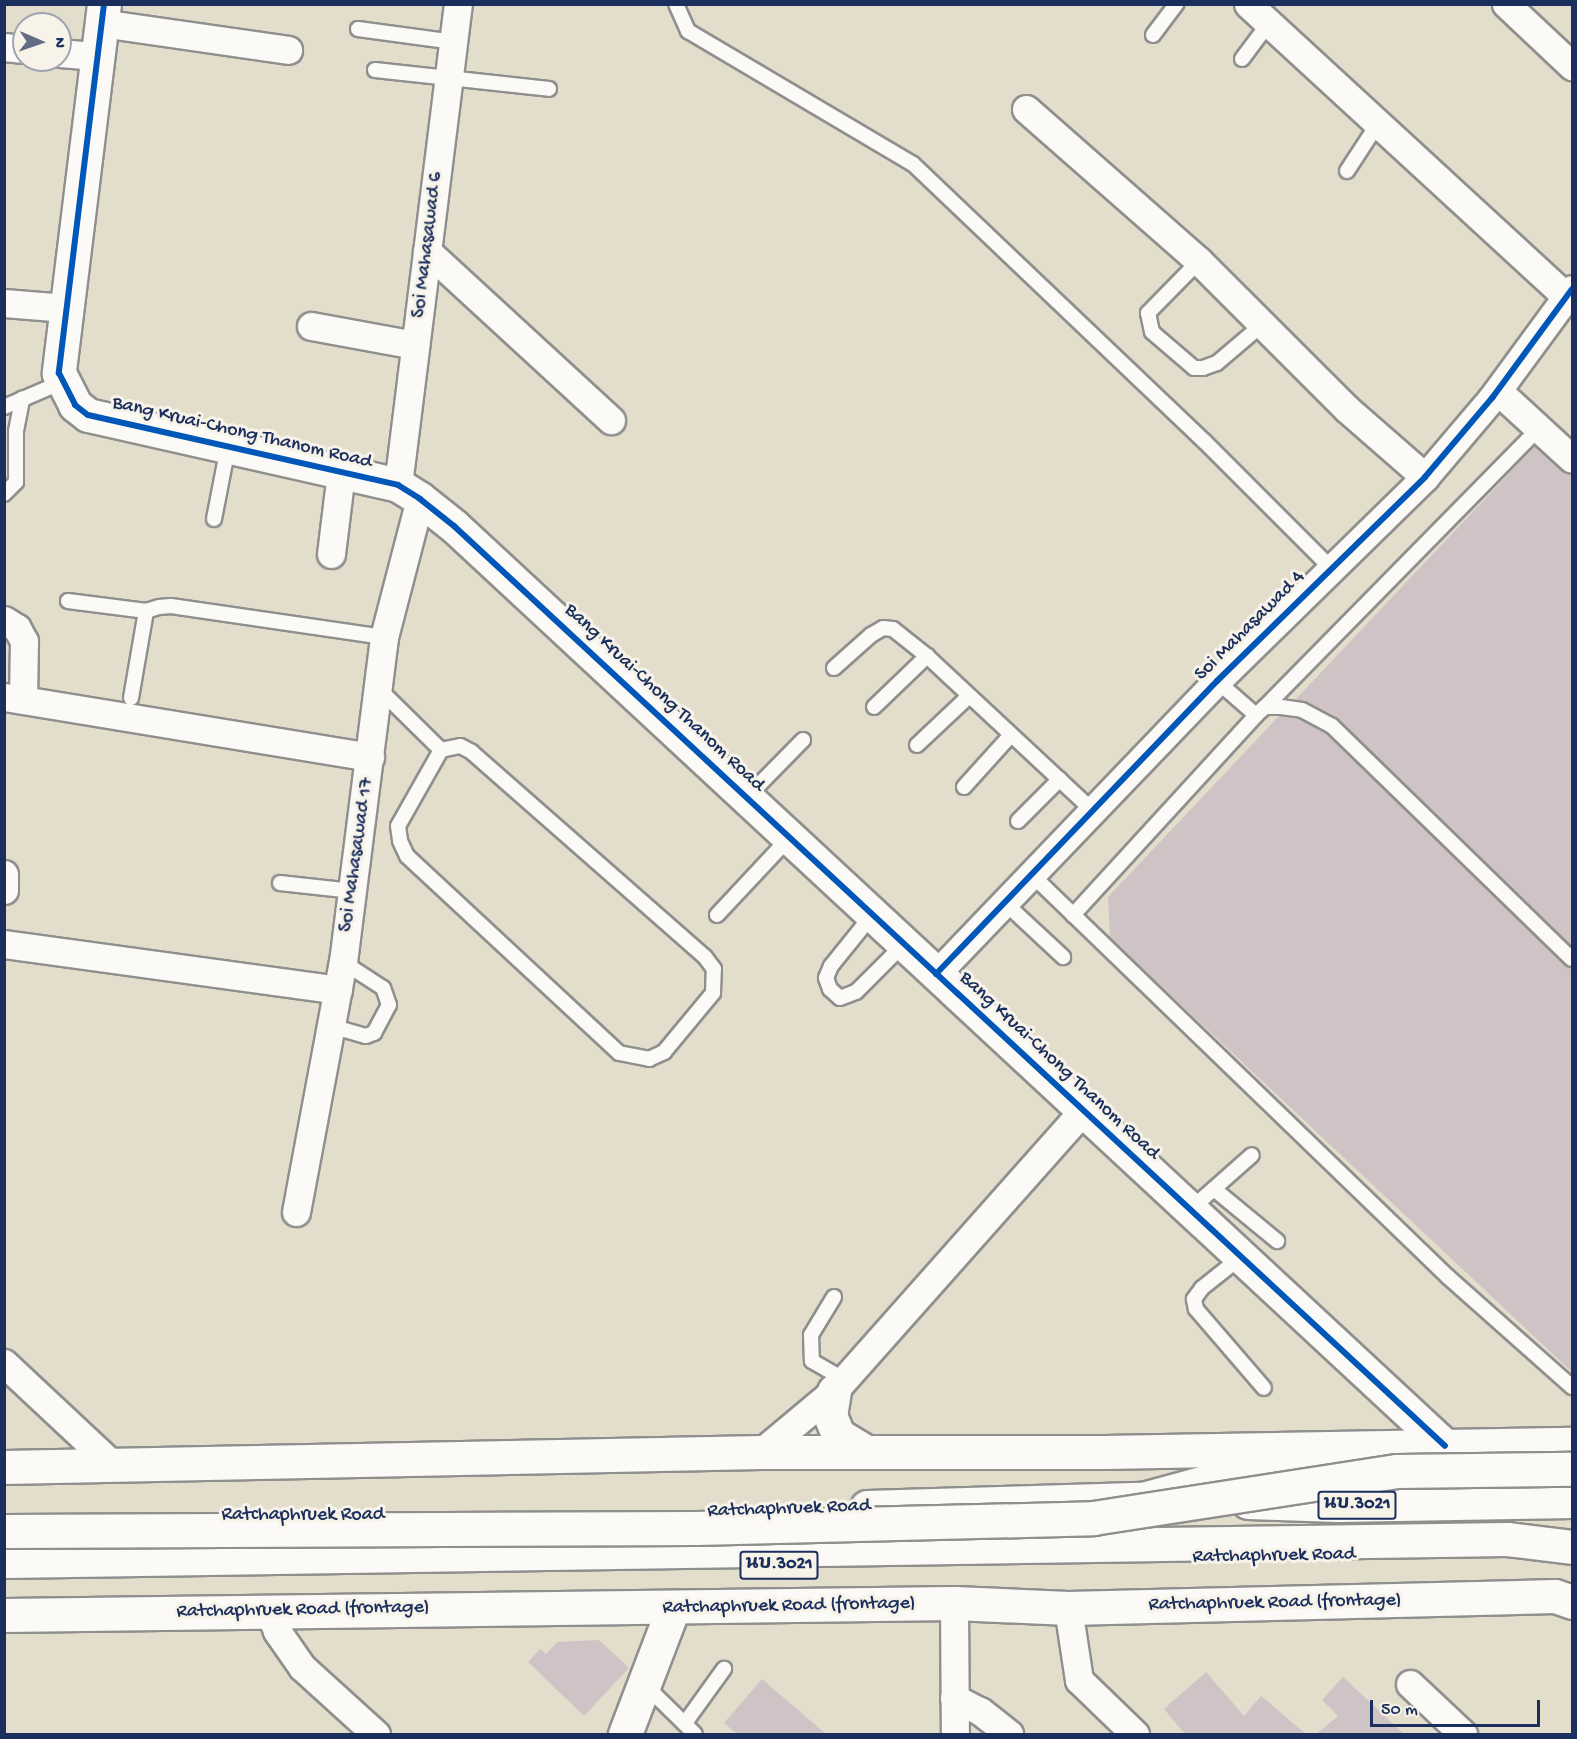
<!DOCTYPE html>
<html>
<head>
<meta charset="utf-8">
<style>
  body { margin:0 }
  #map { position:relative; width:1577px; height:1739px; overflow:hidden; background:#e3ddcc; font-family:"Gochi Hand","Playpen Sans Thai",sans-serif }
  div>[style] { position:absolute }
  .building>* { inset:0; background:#d0c3c6 }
  .roads { filter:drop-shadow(2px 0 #8f8f8e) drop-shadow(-2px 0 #8f8f8e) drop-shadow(0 2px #8f8f8e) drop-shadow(0 -2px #8f8f8e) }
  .lane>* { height:14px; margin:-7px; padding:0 7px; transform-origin:7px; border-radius:7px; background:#fbfaf7 }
  .street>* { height:27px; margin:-13.5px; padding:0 13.5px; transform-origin:13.5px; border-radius:13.5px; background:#fbfaf7 }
  .secondary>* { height:33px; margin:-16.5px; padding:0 16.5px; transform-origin:16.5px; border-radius:16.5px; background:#fbfaf7 }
  .primary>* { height:33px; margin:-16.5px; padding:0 16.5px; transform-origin:16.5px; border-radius:16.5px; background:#fbfaf7 }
  .bridges { filter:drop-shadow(2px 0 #8f8f8e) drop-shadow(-2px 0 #8f8f8e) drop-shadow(0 2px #8f8f8e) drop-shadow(0 -2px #8f8f8e) }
  .primary-bridge>* { height:33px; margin:-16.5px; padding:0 16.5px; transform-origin:16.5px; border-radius:16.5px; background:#fbfaf7 }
  .cycleway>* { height:6px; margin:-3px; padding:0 3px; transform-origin:3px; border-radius:3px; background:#0057b8 }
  span { translate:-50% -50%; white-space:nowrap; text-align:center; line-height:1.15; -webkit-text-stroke:6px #f7f3e8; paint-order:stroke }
  .shield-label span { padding:2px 4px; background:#f7f3e8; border:2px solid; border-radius:4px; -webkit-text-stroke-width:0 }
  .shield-label { font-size:18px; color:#1b2f5e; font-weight:700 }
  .street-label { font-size:20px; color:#1b2f5e }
  .frame { position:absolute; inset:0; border:6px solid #1b2f5e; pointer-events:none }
  .north { position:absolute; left:12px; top:12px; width:60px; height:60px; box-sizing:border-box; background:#f7f3e8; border:2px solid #9fa5b1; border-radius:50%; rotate:92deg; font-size:16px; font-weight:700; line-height:24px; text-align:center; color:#1b2f5e }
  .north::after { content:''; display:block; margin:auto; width:21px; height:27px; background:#616c84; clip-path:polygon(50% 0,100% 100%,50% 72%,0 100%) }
  .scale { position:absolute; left:1370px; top:1700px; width:170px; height:27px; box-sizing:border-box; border:3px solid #1b2f5e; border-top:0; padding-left:8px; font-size:18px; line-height:21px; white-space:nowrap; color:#1b2f5e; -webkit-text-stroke:4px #f7f3e8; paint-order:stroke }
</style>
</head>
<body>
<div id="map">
  <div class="building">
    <div style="clip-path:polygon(1535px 446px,1572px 477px,1572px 947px,1338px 720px,1295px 700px)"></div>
    <div style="clip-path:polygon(1279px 716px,1299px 719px,1327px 733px,1572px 968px,1572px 1372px,1110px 938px,1108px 897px)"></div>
    <div style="clip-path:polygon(599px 1640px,629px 1668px,584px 1716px,528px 1662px,540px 1649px,546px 1654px,557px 1642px)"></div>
    <div style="clip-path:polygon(1206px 1672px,1244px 1716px,1261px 1696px,1306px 1734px,1185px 1734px,1164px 1709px)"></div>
    <div style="clip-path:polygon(1343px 1677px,1374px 1706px,1404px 1734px,1316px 1734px,1338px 1716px,1322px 1700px)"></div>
    <div style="clip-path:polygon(762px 1679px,826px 1734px,737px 1734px,724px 1723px)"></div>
  </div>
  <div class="roads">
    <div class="lane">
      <div style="left:676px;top:4px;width:30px;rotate:66deg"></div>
      <div style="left:688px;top:31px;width:261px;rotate:30.6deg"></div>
      <div style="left:913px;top:164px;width:403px;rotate:43.6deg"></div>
      <div style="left:1205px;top:442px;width:180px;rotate:45deg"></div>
      <div style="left:358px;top:29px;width:97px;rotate:7.7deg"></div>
      <div style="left:1153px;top:35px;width:39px;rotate:-53deg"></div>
      <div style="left:1242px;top:59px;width:45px;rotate:-53.1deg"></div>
      <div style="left:375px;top:70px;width:175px;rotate:6.2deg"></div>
      <div style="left:1347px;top:171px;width:59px;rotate:-56.9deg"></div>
      <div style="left:1199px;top:261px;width:73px;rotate:134.4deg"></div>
      <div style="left:1148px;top:313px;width:19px;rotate:78deg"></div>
      <div style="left:1152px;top:332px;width:55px;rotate:40.6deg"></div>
      <div style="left:1194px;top:368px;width:9px"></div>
      <div style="left:1203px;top:368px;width:15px;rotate:-20deg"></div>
      <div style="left:1217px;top:363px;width:62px;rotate:-40.4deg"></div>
      <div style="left:4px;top:407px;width:63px;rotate:-23.3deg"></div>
      <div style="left:4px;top:494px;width:17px;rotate:-45deg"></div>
      <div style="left:16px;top:482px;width:51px;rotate:-90deg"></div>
      <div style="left:16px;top:431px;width:33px;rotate:-79deg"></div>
      <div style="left:214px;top:519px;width:73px;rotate:-79deg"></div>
      <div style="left:68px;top:601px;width:79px;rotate:7.3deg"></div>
      <div style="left:834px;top:668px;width:50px;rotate:-41.7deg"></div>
      <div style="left:871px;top:635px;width:14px;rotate:-30deg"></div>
      <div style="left:883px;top:628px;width:10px;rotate:6deg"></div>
      <div style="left:893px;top:629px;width:43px;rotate:38.5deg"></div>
      <div style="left:927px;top:656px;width:226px;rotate:43deg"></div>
      <div style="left:1217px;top:681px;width:52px;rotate:41.1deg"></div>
      <div style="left:1256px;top:715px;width:12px;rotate:-42deg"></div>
      <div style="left:1265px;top:707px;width:16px"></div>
      <div style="left:1281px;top:707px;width:21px;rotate:8deg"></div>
      <div style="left:1302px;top:710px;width:34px;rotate:28deg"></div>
      <div style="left:1332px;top:726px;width:334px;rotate:44.2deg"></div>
      <div style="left:378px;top:688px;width:88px;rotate:44.5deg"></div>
      <div style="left:441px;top:750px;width:87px;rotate:119.5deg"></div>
      <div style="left:398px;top:826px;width:15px;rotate:82deg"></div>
      <div style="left:400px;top:841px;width:17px;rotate:65deg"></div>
      <div style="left:407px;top:856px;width:289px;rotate:42.9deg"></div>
      <div style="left:619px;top:1053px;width:31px;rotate:11deg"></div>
      <div style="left:649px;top:1059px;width:17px;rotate:-25deg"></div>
      <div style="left:664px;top:1052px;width:77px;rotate:-50.3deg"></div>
      <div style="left:713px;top:993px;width:24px;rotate:-88deg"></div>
      <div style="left:714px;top:969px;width:15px;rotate:-127deg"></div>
      <div style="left:705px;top:957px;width:310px;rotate:-138.7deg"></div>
      <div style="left:472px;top:752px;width:13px;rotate:-153deg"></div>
      <div style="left:460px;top:746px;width:19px;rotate:168deg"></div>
      <div style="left:131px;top:698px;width:88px;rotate:-80.2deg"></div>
      <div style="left:146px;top:611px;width:14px;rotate:-17deg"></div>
      <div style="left:159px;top:607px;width:12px;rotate:-5deg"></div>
      <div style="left:171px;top:606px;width:215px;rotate:8.3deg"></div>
      <div style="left:874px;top:707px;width:74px;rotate:-43.9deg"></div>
      <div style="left:1265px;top:707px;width:391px;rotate:-45.5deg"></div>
      <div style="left:917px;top:745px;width:71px;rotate:-43.3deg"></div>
      <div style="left:964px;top:787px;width:70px;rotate:-47.9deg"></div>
      <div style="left:747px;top:797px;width:80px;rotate:-45.5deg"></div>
      <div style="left:1018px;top:821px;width:59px;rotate:-45deg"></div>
      <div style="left:1031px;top:874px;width:580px;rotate:44.02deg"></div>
      <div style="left:1448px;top:1277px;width:166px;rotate:41.6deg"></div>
      <div style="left:280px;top:883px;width:73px;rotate:6.3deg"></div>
      <div style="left:1004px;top:902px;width:81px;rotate:43deg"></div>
      <div style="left:873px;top:914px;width:67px;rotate:128.9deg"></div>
      <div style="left:831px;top:966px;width:13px;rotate:113deg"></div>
      <div style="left:826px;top:978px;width:12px;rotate:70deg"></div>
      <div style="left:830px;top:989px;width:13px;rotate:42deg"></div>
      <div style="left:840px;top:998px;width:17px;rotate:-21deg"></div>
      <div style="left:856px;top:992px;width:68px;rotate:-45deg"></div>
      <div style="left:717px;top:915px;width:107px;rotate:-46.9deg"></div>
      <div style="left:1073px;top:915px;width:271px;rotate:-47.5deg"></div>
      <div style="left:331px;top:1026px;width:36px;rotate:16deg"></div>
      <div style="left:366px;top:1036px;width:9px;rotate:-21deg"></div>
      <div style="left:374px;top:1033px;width:32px;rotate:-62deg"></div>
      <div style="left:389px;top:1005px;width:18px;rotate:-109deg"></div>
      <div style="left:383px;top:988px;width:48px;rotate:-147deg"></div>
      <div style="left:1214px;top:1189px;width:82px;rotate:39.5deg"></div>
      <div style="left:1191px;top:1209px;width:81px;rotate:-41.5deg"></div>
      <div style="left:1241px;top:1257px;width:50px;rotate:141.5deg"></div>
      <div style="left:1202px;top:1288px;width:14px;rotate:126deg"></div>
      <div style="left:1194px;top:1299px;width:10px;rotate:79deg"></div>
      <div style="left:1196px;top:1309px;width:104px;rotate:49.3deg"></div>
      <div style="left:834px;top:1297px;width:44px;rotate:121.2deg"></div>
      <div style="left:811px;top:1335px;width:26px;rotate:88deg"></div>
      <div style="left:812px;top:1361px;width:36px;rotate:30deg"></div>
      <div style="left:644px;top:1684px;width:71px;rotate:44.4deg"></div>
      <div style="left:685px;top:1723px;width:67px;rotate:-54.2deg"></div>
    </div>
    <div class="street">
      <div style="left:1248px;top:4px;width:433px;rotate:42.6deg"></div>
      <div style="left:1506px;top:4px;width:91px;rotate:43.2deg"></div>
      <div style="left:101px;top:23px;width:189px;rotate:8.2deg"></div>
      <div style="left:4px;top:47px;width:20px;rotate:6deg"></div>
      <div style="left:60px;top:53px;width:36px;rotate:5deg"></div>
      <div style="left:1026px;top:109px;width:230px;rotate:41.3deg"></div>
      <div style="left:1199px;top:261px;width:209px;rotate:45deg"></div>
      <div style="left:1347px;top:409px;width:103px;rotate:41.1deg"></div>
      <div style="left:427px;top:251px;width:250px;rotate:42.6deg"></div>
      <div style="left:4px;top:303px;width:62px;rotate:4.6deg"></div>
      <div style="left:311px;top:326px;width:106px;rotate:10.4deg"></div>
      <div style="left:1498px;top:391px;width:100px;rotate:42.6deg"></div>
      <div style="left:398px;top:485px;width:485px;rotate:-82.9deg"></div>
      <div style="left:331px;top:554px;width:82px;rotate:-83deg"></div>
      <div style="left:4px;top:620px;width:15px;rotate:32deg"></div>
      <div style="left:17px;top:628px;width:15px;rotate:62deg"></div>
      <div style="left:24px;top:641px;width:58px;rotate:91deg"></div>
      <div style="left:4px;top:697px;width:371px;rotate:9.3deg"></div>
      <div style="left:4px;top:874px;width:16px;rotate:90deg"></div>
      <div style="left:4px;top:944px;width:337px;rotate:7.8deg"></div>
      <div style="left:936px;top:974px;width:406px;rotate:-46.2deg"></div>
      <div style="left:1217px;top:681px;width:291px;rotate:-44.4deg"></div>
      <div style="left:1425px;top:477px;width:104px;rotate:-49.7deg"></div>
      <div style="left:1492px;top:398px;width:135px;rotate:-53.7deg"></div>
      <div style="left:296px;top:1212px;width:254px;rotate:-79.4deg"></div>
      <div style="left:343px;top:962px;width:328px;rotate:-82.8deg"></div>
      <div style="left:384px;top:637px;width:143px;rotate:-75.4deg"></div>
      <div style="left:4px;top:1363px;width:149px;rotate:43.1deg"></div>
      <div style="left:761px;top:1452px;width:95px;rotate:-39.9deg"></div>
      <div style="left:834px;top:1391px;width:373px;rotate:-48.4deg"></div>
      <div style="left:954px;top:1603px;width:131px;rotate:89.6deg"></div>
      <div style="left:1068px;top:1608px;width:73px;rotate:81.3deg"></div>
      <div style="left:1079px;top:1680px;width:78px;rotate:44deg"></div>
      <div style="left:269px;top:1610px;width:22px;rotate:69deg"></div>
      <div style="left:277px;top:1631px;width:44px;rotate:55.2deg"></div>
      <div style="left:302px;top:1667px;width:100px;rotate:42.2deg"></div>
      <div style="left:1410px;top:1684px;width:73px;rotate:43.3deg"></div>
      <div style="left:954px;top:1698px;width:29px;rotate:27deg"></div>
      <div style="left:980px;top:1711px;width:37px;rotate:38deg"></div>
    </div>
    <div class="secondary">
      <div style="left:104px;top:4px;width:372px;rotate:97deg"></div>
      <div style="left:59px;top:373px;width:36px;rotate:63deg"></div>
      <div style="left:75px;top:405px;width:16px;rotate:38deg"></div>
      <div style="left:88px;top:415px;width:318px;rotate:12.7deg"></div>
      <div style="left:398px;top:485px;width:26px;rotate:32deg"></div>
      <div style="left:420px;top:499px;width:43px;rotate:38.5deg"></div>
      <div style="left:454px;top:526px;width:1352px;rotate:42.87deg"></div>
      <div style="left:834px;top:1391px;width:24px;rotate:99deg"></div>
      <div style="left:830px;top:1415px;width:22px;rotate:68deg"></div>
      <div style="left:838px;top:1435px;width:31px;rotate:31deg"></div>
      <div style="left:4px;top:1467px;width:757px;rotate:-1.14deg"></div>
      <div style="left:761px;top:1452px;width:343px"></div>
      <div style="left:1104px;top:1452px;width:468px;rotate:-1deg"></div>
      <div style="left:4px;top:1615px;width:950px;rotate:-0.72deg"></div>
      <div style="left:954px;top:1603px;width:114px;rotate:2.5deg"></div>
      <div style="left:1068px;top:1608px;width:487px;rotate:-1.4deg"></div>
      <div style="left:1555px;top:1596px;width:18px;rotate:19deg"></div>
      <div style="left:625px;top:1734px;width:135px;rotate:-69.1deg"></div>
    </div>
    <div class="primary">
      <div style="left:1143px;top:1499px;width:190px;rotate:-15.3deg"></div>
      <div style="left:1248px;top:1502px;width:90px;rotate:1.9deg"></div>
      <div style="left:1338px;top:1505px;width:234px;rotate:-1deg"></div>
      <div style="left:867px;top:1507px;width:275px;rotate:-1.7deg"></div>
      <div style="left:4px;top:1561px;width:1503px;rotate:-0.84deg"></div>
      <div style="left:1507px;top:1539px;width:65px;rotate:7deg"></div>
    </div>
  </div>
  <div class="bridges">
    <div class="primary-bridge">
      <div style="left:4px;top:1531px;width:692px;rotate:-0.25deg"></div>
      <div style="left:696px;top:1528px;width:397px;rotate:-1.4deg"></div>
      <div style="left:1093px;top:1518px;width:308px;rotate:-8.8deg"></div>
      <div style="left:1397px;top:1471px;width:175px;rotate:-0.7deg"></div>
    </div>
  </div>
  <div class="cycleway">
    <div style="left:104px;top:4px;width:372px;rotate:97deg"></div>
    <div style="left:59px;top:373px;width:36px;rotate:63deg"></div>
    <div style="left:75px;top:405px;width:16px;rotate:38deg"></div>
    <div style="left:88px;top:415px;width:318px;rotate:12.7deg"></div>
    <div style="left:398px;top:485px;width:26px;rotate:32deg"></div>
    <div style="left:420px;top:499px;width:43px;rotate:38.5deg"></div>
    <div style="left:454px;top:526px;width:1352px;rotate:42.87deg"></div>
    <div style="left:936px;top:974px;width:406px;rotate:-46.2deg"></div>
    <div style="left:1217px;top:681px;width:291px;rotate:-44.4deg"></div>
    <div style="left:1425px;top:477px;width:104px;rotate:-49.7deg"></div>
    <div style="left:1492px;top:398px;width:135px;rotate:-53.7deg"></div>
  </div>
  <div class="shield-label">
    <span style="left:1357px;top:1505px">นบ.3021</span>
    <span style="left:779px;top:1565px">นบ.3021</span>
  </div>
  <div class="street-label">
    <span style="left:428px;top:245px;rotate:-83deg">Soi Mahasawad 6</span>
    <span style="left:242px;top:433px;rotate:13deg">Bang Kruai-Chong Thanom Road</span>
    <span style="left:1250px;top:626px;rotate:-45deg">Soi Mahasawad 4</span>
    <span style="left:664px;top:698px;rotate:43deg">Bang Kruai-Chong Thanom Road</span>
    <span style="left:357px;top:855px;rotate:-82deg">Soi Mahasawad 17</span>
    <span style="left:1059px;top:1066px;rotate:43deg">Bang Kruai-Chong Thanom Road</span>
    <span style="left:789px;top:1509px;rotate:-2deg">Ratchaphruek Road</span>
    <span style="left:303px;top:1515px">Ratchaphruek Road</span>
    <span style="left:1274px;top:1556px;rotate:-1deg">Ratchaphruek Road</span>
    <span style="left:1275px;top:1603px;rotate:-1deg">Ratchaphruek Road (frontage)</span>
    <span style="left:789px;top:1606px;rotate:-1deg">Ratchaphruek Road (frontage)</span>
    <span style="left:303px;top:1610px;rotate:-1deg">Ratchaphruek Road (frontage)</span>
  </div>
  <div class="frame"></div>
  <div class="north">N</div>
  <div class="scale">50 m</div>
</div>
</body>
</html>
